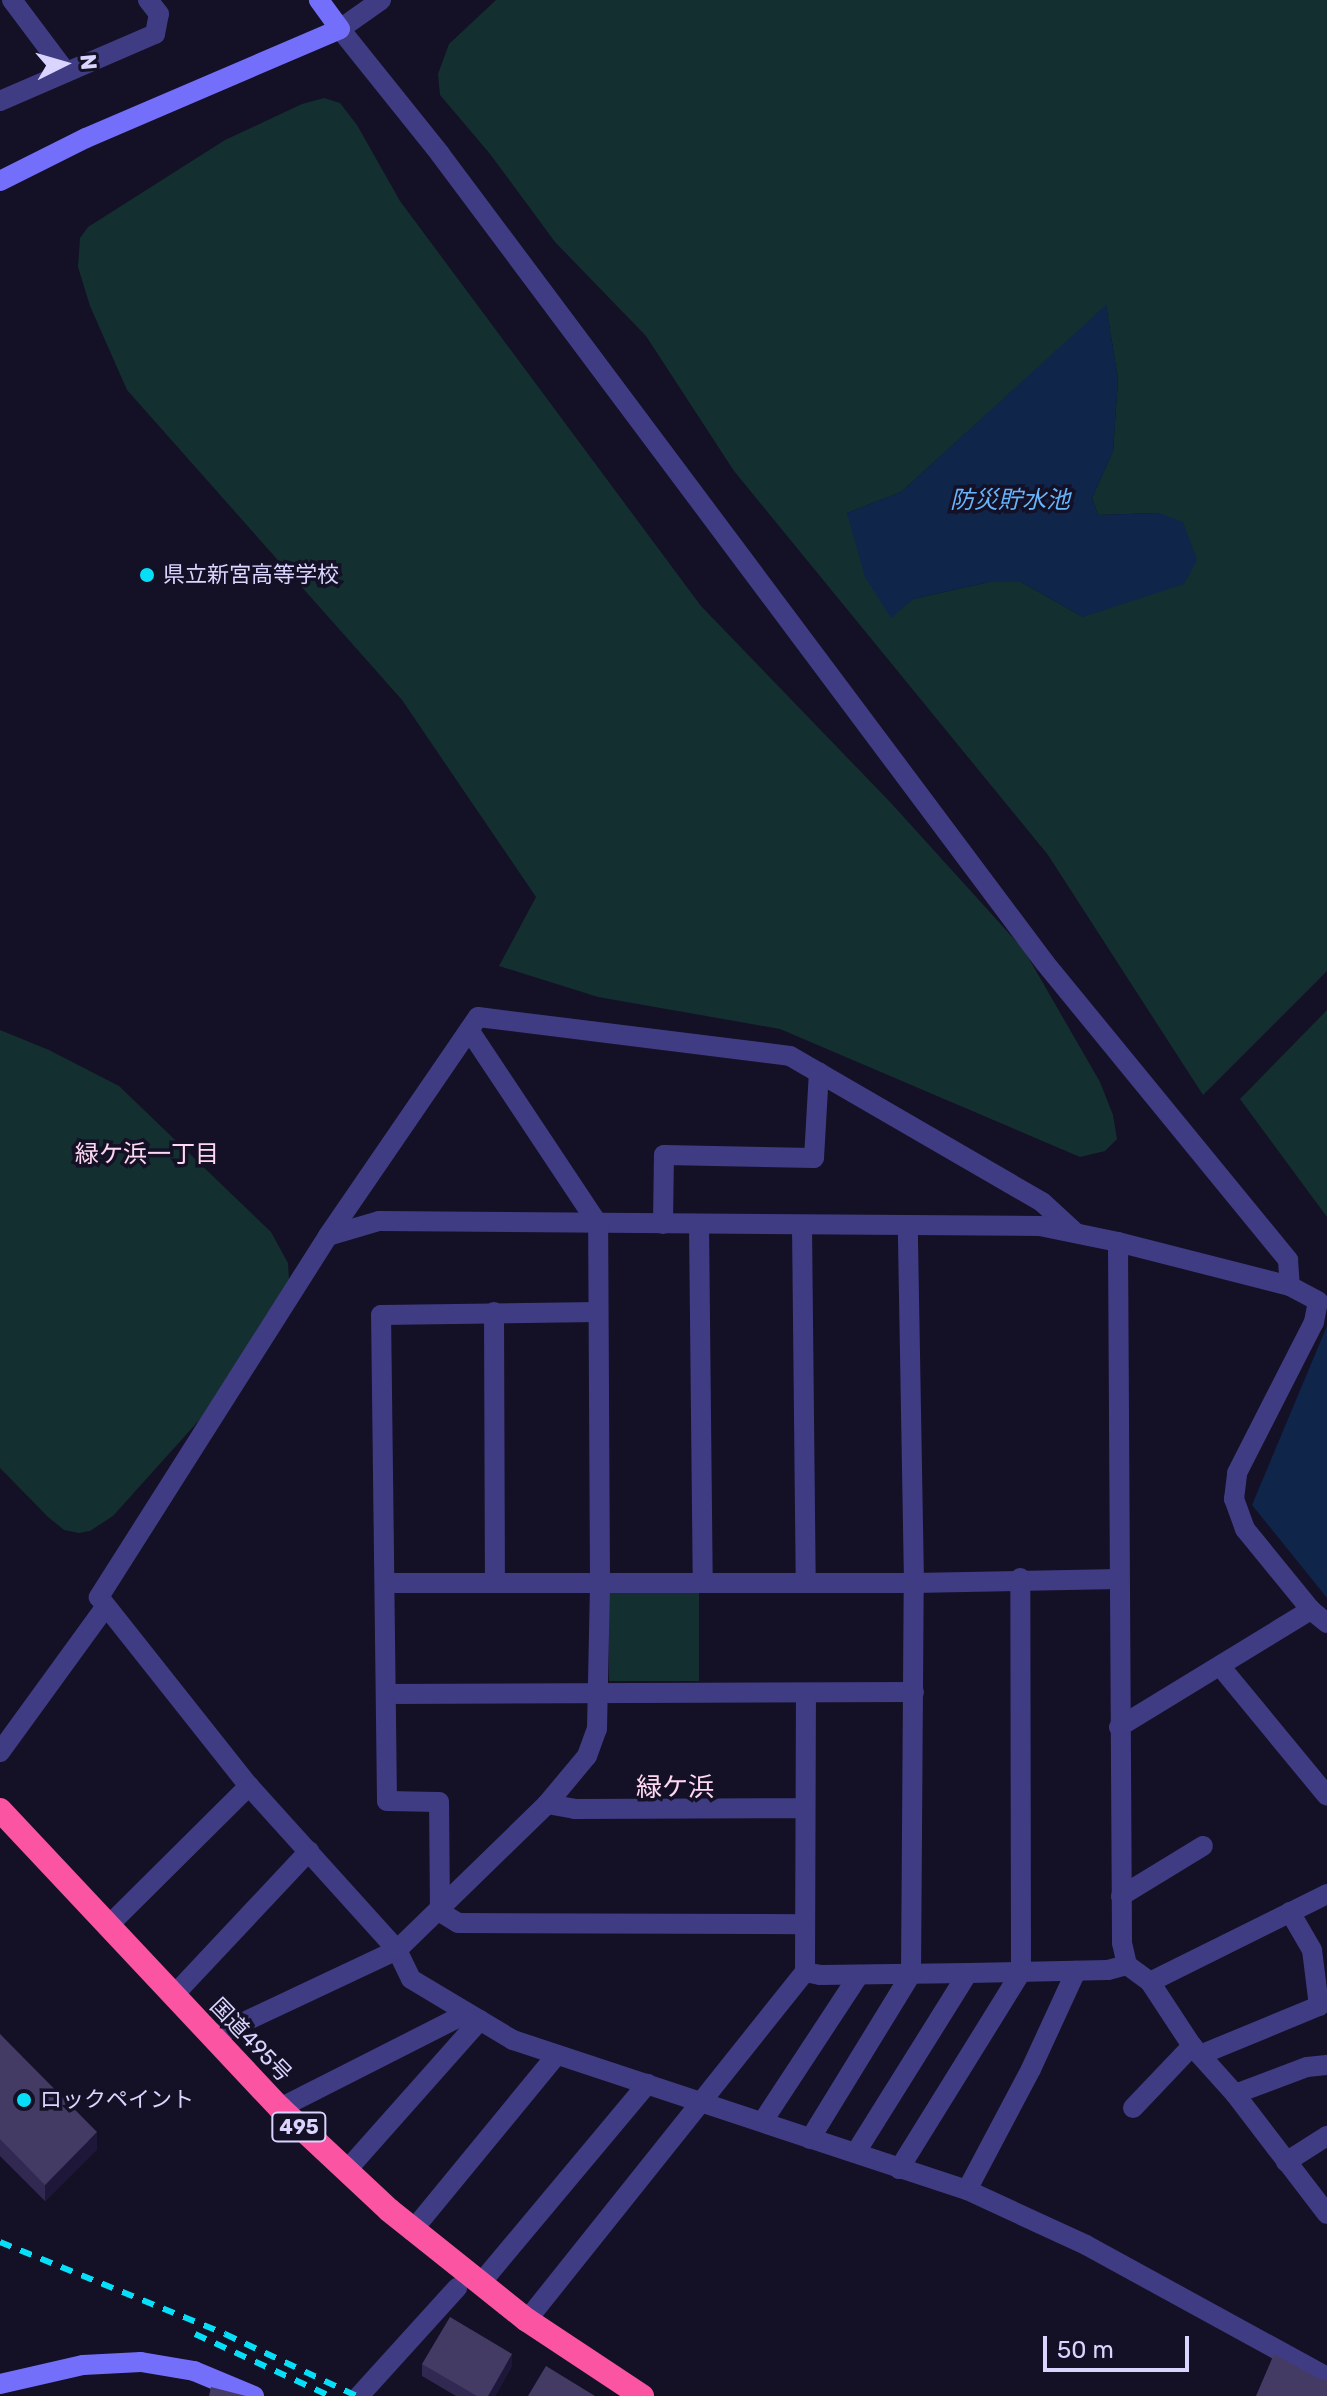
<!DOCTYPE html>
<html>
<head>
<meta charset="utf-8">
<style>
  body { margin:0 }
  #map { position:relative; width:1327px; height:2396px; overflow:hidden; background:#141026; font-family:Rubik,"Noto Sans JP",sans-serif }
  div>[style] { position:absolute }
  .green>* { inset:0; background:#132f2f }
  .water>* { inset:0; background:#10254a }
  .street>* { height:20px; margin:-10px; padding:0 10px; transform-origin:10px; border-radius:10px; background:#3f3c83 }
  .secondary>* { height:20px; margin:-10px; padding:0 10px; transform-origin:10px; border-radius:10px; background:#746ffb }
  .highway>* { height:24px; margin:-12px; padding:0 12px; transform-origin:12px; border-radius:12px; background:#fa54a2 }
  .rail>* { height:6px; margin-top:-3px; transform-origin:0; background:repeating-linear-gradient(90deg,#07def8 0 12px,transparent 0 22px) }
  .wall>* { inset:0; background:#322953 }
  .shaded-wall>* { inset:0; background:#1e1739 }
  .building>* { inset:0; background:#443b65 }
  .dots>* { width:22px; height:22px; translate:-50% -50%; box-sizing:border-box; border:4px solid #141026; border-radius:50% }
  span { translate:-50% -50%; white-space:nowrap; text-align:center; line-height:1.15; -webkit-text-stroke:7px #141026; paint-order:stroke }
  .shield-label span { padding:2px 6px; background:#141026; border:2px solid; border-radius:6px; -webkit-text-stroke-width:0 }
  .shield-label { font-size:20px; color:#dad5fe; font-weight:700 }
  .poi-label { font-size:22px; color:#dad5fe }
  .left { translate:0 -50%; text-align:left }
  .street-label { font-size:22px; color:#dad5fe }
  .water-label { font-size:24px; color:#66b5fb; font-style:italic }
  .neighbourhood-label { font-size:24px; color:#fed7f0 }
  .quarter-label { font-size:26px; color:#fed7f0 }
  .north { position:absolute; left:24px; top:24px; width:80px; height:80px; -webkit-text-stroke:6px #141026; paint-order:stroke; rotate:85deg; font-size:22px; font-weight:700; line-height:32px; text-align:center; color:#dad5fe }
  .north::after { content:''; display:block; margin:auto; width:28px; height:36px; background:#dad5fe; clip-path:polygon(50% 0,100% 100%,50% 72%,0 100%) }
  .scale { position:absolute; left:1043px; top:2336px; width:146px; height:36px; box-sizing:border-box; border:4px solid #dad5fe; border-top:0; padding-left:10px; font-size:24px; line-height:28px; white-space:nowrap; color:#dad5fe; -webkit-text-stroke:6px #141026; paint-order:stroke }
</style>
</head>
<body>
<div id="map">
  <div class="green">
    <div style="clip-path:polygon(evenodd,496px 0,1327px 0,1327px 971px,1203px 1095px,1048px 855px,734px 471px,646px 336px,555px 242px,490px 154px,440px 95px,438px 74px,449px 44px,496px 0,1106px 306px,1118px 379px,1113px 451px,1092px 498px,1098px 515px,1159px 513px,1083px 617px,1021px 582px,989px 582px,913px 599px,847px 513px,901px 492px,1106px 306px)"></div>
    <div style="clip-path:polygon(324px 98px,340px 103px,357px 125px,400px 201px,701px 606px,891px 803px,1024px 950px,1100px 1082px,1113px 1115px,1117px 1139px,1105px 1151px,1080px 1157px,780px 1029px,598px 997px,499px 966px,536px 897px,402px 700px,127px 390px,90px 306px,78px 267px,80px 238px,88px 227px,225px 140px,302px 104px)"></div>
    <div style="clip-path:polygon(1327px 1010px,1327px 1217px,1240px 1099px)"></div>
    <div style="clip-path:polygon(0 1030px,49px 1050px,119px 1086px,271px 1232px,288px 1263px,289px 1280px,257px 1356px,113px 1516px,90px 1531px,79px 1533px,64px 1530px,48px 1517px,0 1468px)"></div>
    <div style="clip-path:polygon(609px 1590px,699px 1590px,699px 1681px,609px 1681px)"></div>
  </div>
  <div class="water">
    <div style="clip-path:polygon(1106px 305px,1118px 379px,1113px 451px,1092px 498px,1098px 515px,1159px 513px,1183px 522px,1197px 560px,1184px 584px,1083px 617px,1021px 582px,989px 582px,913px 599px,891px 618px,865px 577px,847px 513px,901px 492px)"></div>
    <div style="clip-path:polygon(1327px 1326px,1327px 1598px,1252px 1505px)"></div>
  </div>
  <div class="street">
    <div style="left:12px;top:0;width:90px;rotate:53.1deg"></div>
    <div style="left:381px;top:0;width:50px;rotate:144.7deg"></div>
    <div style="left:340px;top:29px;width:160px;rotate:51.3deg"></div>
    <div style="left:440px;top:154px;width:1010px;rotate:53.21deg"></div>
    <div style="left:1045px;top:963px;width:384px;rotate:50.7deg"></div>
    <div style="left:1288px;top:1260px;width:26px;rotate:86deg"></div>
    <div style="left:0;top:101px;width:169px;rotate:-23.4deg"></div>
    <div style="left:155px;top:34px;width:20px;rotate:-79deg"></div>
    <div style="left:159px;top:14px;width:18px;rotate:-128deg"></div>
    <div style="left:663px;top:1224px;width:69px;rotate:-89.2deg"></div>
    <div style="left:664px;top:1155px;width:150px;rotate:1.1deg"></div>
    <div style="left:814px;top:1158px;width:86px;rotate:-86.7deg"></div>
    <div style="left:699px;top:1224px;width:359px;rotate:89.4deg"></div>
    <div style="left:802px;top:1225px;width:357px;rotate:89.4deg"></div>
    <div style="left:328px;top:1236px;width:265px;rotate:-55.6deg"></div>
    <div style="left:478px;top:1017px;width:314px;rotate:7.1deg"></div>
    <div style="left:790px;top:1056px;width:291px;rotate:30.1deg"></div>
    <div style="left:1042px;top:1202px;width:46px;rotate:42.4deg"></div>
    <div style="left:1118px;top:1242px;width:701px;rotate:89.67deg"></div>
    <div style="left:1122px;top:1943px;width:23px;rotate:77deg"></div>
    <div style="left:1127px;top:1965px;width:29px;rotate:36deg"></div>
    <div style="left:1150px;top:1982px;width:77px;rotate:56.7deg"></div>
    <div style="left:1192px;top:2046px;width:64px;rotate:48.1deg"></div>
    <div style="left:1235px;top:2094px;width:151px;rotate:52.5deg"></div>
    <div style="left:494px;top:1312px;width:269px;rotate:89.8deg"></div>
    <div style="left:386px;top:1583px;width:528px"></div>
    <div style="left:914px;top:1583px;width:205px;rotate:-1.1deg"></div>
    <div style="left:1327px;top:1623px;width:21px;rotate:-141deg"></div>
    <div style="left:1311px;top:1610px;width:104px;rotate:-129.2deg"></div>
    <div style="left:1245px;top:1529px;width:32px;rotate:-110deg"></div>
    <div style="left:1234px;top:1499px;width:26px;rotate:-83deg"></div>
    <div style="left:1237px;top:1473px;width:169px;rotate:-63deg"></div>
    <div style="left:1314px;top:1322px;width:21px;rotate:-79deg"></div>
    <div style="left:1318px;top:1301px;width:32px;rotate:-152deg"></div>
    <div style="left:1290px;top:1286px;width:178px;rotate:-165.7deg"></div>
    <div style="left:1118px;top:1242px;width:80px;rotate:-168.4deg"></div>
    <div style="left:1040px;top:1226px;width:661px;rotate:-179.57deg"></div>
    <div style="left:379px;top:1221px;width:53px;rotate:163.6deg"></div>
    <div style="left:328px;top:1236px;width:428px;rotate:122.4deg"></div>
    <div style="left:99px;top:1597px;width:241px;rotate:51.6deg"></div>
    <div style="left:249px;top:1786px;width:221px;rotate:47.9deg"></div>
    <div style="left:397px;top:1950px;width:32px;rotate:64deg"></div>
    <div style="left:411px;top:1979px;width:119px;rotate:30.9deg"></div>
    <div style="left:513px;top:2040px;width:478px;rotate:18.3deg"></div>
    <div style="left:967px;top:2190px;width:131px;rotate:24.8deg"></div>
    <div style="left:1086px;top:2245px;width:275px;rotate:28.7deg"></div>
    <div style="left:1220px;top:1666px;width:168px;rotate:50.5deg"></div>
    <div style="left:387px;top:1694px;width:527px;rotate:-0.22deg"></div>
    <div style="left:1119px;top:1727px;width:225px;rotate:-31.4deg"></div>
    <div style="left:0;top:1752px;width:180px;rotate:-54deg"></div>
    <div style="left:547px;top:1804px;width:27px;rotate:10deg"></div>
    <div style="left:574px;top:1809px;width:231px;rotate:-0.2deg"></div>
    <div style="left:1121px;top:1896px;width:96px;rotate:-31.4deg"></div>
    <div style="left:440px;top:1912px;width:110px;rotate:-90.5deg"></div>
    <div style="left:439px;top:1802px;width:52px;rotate:-178.9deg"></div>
    <div style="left:387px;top:1801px;width:486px;rotate:-90.7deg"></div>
    <div style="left:381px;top:1315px;width:217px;rotate:-0.8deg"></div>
    <div style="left:440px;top:1912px;width:21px;rotate:31deg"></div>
    <div style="left:458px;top:1923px;width:346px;rotate:0.2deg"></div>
    <div style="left:108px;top:1926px;width:199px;rotate:-44.8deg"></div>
    <div style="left:805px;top:1972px;width:15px;rotate:11deg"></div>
    <div style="left:820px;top:1975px;width:148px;rotate:-0.8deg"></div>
    <div style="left:968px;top:1973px;width:140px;rotate:-1.2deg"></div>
    <div style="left:1108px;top:1970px;width:20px;rotate:-15deg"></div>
    <div style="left:1150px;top:1982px;width:198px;rotate:-26.4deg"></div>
    <div style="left:173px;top:1996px;width:199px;rotate:-46.8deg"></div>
    <div style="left:212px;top:2037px;width:204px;rotate:-25.2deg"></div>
    <div style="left:397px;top:1950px;width:209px;rotate:-44.2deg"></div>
    <div style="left:547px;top:1804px;width:62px;rotate:-50.2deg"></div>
    <div style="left:587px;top:1756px;width:29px;rotate:-70deg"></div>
    <div style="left:597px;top:1729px;width:147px;rotate:-88.8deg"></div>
    <div style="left:600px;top:1582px;width:358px;rotate:-90.3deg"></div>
    <div style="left:598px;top:1224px;width:233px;rotate:-123.6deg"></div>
    <div style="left:1200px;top:2055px;width:129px;rotate:-22.4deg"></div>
    <div style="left:1319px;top:2006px;width:56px;rotate:-97.1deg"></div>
    <div style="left:1312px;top:1950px;width:44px;rotate:-120.1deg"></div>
    <div style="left:1235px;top:2094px;width:77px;rotate:-20.6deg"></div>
    <div style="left:1307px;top:2067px;width:20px;rotate:-6deg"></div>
    <div style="left:280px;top:2108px;width:210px;rotate:-26.9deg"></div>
    <div style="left:1133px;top:2108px;width:86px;rotate:-46.4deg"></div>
    <div style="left:763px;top:2121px;width:175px;rotate:-56.7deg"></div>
    <div style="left:810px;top:2139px;width:193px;rotate:-58.5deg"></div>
    <div style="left:911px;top:1974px;width:391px;rotate:-89.6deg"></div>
    <div style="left:914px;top:1583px;width:358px;rotate:-91deg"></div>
    <div style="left:856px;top:2152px;width:211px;rotate:-58deg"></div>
    <div style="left:1286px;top:2162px;width:49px;rotate:-32.4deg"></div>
    <div style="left:899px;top:2169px;width:232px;rotate:-58.2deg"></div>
    <div style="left:1021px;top:1972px;width:394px;rotate:-90.1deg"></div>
    <div style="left:346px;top:2171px;width:202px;rotate:-48.4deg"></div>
    <div style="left:967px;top:2190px;width:137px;rotate:-62.1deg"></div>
    <div style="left:1031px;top:2069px;width:108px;rotate:-65.3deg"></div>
    <div style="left:412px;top:2231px;width:227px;rotate:-50.6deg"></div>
    <div style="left:480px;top:2284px;width:261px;rotate:-50.1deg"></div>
    <div style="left:527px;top:2320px;width:445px;rotate:-51.4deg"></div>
    <div style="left:805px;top:1972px;width:278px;rotate:-89.8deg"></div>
    <div style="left:359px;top:2396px;width:146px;rotate:-47.8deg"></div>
  </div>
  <div class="secondary">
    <div style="left:0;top:181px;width:96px;rotate:-26.6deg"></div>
    <div style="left:86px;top:138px;width:276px;rotate:-23.2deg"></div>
    <div style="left:340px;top:29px;width:36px;rotate:-126deg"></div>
    <div style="left:0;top:2384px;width:85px;rotate:-12.9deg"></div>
    <div style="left:83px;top:2365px;width:58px;rotate:-3deg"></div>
    <div style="left:141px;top:2362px;width:54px;rotate:9.6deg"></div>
    <div style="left:194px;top:2371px;width:65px;rotate:22.6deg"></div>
  </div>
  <div class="highway">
    <div style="left:0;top:1810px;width:409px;rotate:46.8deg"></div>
    <div style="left:280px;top:2108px;width:149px;rotate:43.1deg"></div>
    <div style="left:389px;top:2210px;width:176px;rotate:38.6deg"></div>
    <div style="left:527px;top:2320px;width:138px;rotate:33.5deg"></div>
  </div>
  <div class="rail">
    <div style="left:0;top:2242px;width:243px;rotate:22.2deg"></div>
    <div style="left:225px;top:2334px;width:146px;rotate:25.2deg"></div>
    <div style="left:195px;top:2334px;width:149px;rotate:24.7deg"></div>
  </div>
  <div class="wall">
    <div style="clip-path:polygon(0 2034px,97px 2149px,45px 2201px,0 2156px)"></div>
    <div style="clip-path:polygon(422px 2364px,512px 2366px,495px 2396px,456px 2396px,422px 2376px)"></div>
  </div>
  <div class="shaded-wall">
    <div style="clip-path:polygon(97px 2132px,97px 2149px,45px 2201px,45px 2185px)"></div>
    <div style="clip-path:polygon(512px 2354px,512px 2366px,495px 2396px,488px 2396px)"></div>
  </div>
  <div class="building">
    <div style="clip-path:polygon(0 2034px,97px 2132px,45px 2185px,0 2139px)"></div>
    <div style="clip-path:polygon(450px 2317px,512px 2354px,488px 2396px,477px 2396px,422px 2364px)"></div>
    <div style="clip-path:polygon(1274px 2354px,1321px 2380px,1327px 2379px,1327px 2396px,1256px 2396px)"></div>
    <div style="clip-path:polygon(546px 2366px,595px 2396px,528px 2396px)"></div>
    <div style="clip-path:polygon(211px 2387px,246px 2396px,209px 2396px)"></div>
  </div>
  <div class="dots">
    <div style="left:147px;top:575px;background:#07def8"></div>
    <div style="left:24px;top:2100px;background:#07def8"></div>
  </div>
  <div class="shield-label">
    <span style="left:299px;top:2127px">495</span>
  </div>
  <div class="poi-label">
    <span class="left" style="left:163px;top:575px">県立新宮高等学校</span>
    <span class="left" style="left:40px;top:2100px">ロックペイント</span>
  </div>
  <div class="street-label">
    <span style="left:251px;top:2040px;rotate:46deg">国道495号</span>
  </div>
  <div class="water-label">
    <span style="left:1010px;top:501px">防災貯水池</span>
  </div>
  <div class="neighbourhood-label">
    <span style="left:147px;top:1155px">緑ケ浜一丁目</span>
  </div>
  <div class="quarter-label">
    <span style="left:675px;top:1788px">緑ケ浜</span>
  </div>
  <div class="north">N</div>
  <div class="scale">50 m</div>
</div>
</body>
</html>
